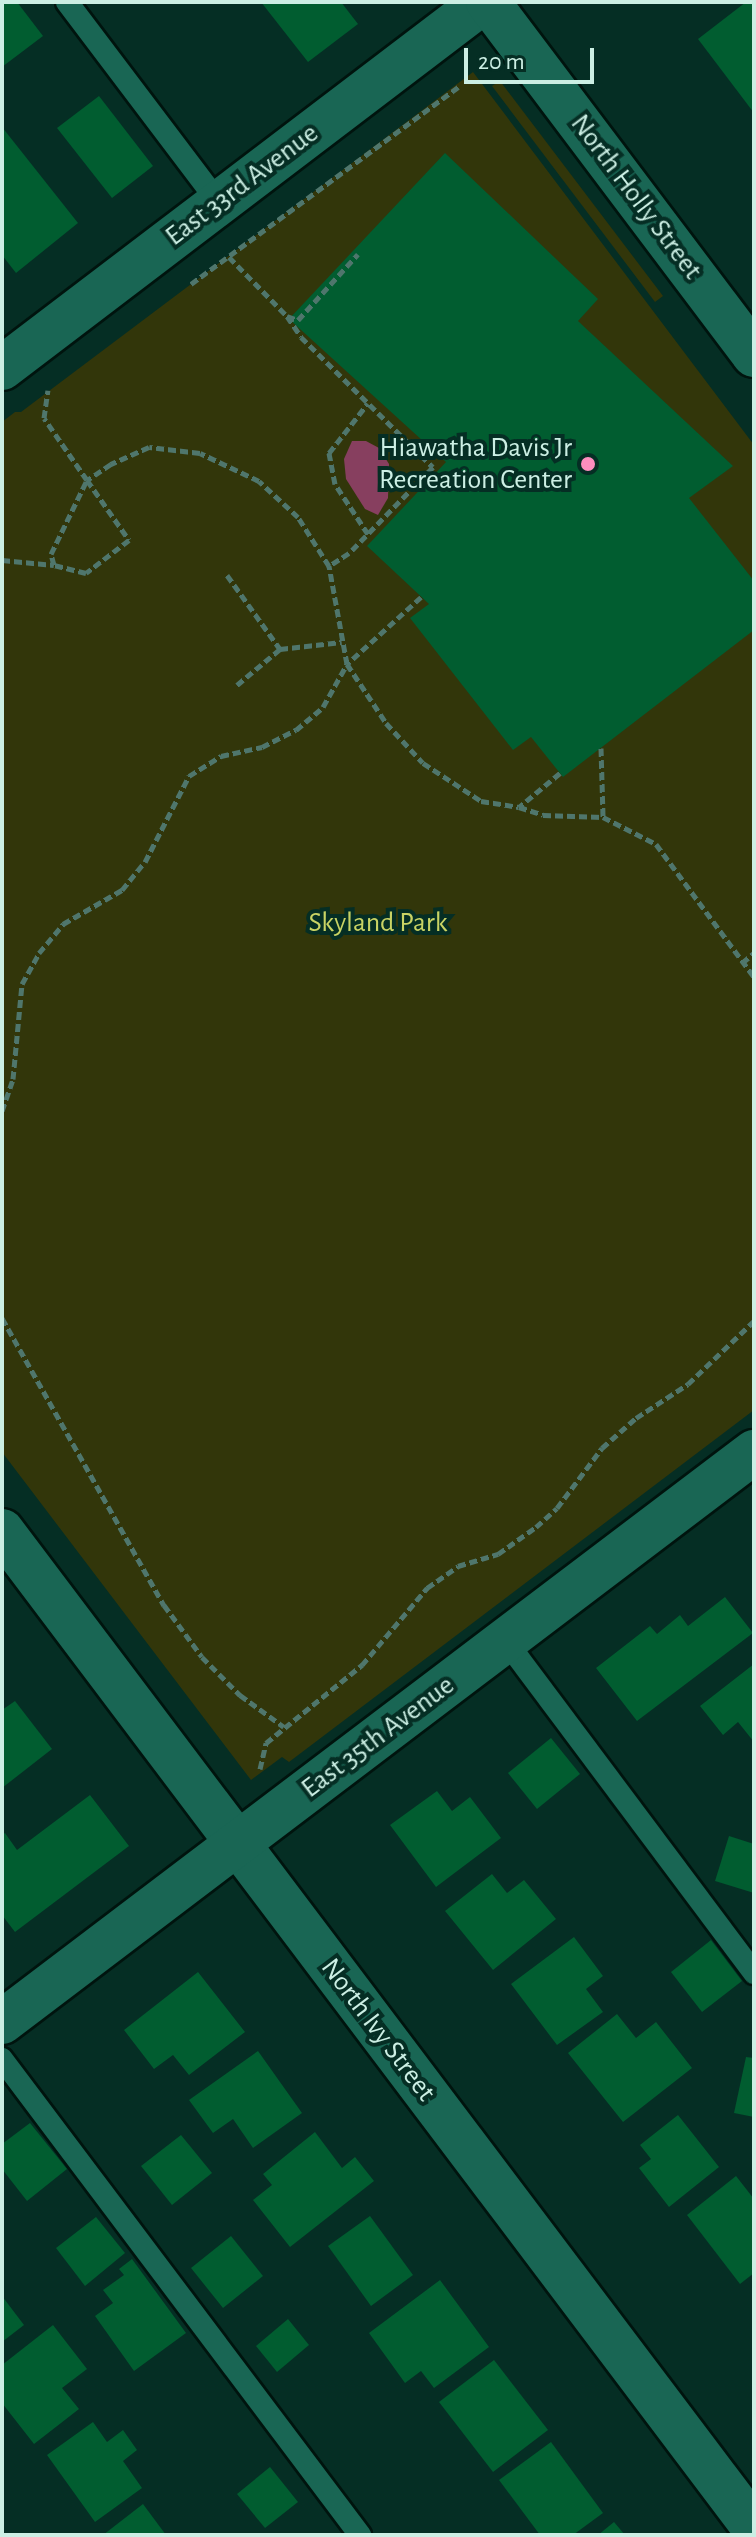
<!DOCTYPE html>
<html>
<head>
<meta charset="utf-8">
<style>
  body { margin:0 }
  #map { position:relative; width:756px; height:2537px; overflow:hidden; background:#052e24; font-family:"Alegreya Sans",sans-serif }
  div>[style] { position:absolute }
  .green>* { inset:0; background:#32360a }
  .water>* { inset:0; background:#873f5f }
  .building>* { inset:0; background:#015d30 }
  .path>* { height:5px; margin-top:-2.5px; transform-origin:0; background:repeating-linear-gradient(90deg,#4f766c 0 8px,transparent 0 12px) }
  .roads { filter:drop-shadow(2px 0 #00140e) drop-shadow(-2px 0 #00140e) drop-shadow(0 2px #00140e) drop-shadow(0 -2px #00140e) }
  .service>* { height:22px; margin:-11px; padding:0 11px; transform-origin:11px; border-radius:11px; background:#196654 }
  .minor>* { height:44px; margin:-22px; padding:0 22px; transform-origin:22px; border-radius:22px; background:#196654 }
  .tertiary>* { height:44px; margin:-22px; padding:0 22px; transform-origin:22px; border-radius:22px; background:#196654 }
  .dots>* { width:22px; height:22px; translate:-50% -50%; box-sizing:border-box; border:4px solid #052e24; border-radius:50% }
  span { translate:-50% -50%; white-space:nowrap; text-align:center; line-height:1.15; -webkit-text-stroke:8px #052e24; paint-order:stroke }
  .street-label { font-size:28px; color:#ccefe4 }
  .poi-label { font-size:28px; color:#ccefe4 }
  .right { translate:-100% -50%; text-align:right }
  .park-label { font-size:28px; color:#c9d364 }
  .frame { position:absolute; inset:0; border:4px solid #ccefe4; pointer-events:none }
  .scale { position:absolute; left:464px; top:48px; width:130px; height:36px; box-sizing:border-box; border:4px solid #ccefe4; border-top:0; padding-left:10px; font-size:24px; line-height:28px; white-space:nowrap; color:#ccefe4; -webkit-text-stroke:6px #052e24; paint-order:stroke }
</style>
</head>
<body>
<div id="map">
  <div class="green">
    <div style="clip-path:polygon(473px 72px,754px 445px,754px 1410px,289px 1762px,282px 1757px,251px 1780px,2px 1452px,2px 422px,15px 412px,21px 412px)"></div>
    <div style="clip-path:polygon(500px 81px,663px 296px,655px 302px,492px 86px)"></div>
  </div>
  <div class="water">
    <div style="clip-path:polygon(352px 441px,366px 441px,379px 448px,389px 464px,388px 498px,378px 515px,365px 509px,346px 479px,344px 459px)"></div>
  </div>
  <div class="building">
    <div style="clip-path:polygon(2px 2px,17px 2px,43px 36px,2px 67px)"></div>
    <div style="clip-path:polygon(261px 2px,341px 2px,358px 24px,308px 62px)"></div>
    <div style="clip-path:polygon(746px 2px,754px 2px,754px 113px,698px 39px)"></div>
    <div style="clip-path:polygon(99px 96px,153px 166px,112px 198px,57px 128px)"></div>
    <div style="clip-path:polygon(2px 127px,78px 223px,16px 273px,2px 255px)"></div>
    <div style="clip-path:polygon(445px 153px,598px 299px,578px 321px,733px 466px,689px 498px,754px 581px,754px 630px,563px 777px,531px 737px,513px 750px,410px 618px,429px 604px,367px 546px,446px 462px,289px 319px)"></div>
    <div style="clip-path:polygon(725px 1597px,753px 1633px,637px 1721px,596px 1668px,650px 1626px,657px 1634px,680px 1615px,688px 1626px)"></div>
    <div style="clip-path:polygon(754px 1664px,754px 1742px,738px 1722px,723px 1735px,700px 1706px)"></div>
    <div style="clip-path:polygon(15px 1701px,52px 1749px,2px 1788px,2px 1710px)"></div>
    <div style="clip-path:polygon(551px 1738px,580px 1774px,537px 1809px,508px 1773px)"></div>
    <div style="clip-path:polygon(437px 1791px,452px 1811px,470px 1797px,501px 1838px,436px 1887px,390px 1825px)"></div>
    <div style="clip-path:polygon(90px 1795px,129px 1846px,15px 1932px,2px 1915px,2px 1835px,5px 1833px,17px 1850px)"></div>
    <div style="clip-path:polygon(729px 1836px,754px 1844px,754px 1893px,715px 1881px)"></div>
    <div style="clip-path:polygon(492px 1874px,507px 1893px,524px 1880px,556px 1919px,493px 1970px,445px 1911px)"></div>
    <div style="clip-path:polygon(574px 1937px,603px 1976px,586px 1989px,603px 2012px,557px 2045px,511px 1984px)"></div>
    <div style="clip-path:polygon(711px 1940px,742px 1981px,702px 2012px,671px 1972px)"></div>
    <div style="clip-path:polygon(198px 1972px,245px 2032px,189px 2075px,173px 2055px,154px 2069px,124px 2030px)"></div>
    <div style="clip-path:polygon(617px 2014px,636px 2038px,656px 2022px,692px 2068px,623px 2122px,568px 2053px)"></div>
    <div style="clip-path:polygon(258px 2051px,302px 2113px,253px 2148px,233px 2119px,213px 2133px,189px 2100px)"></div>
    <div style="clip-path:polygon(746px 2057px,754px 2058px,754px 2117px,734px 2113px)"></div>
    <div style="clip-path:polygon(678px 2115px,719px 2167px,669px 2207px,639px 2168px,651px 2159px,640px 2145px)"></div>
    <div style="clip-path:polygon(30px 2123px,67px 2169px,27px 2201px,2px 2169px,2px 2144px)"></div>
    <div style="clip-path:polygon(315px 2132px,342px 2168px,355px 2157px,374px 2181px,290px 2247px,253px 2200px,272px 2185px,263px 2174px)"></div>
    <div style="clip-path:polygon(181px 2135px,212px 2173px,172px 2205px,141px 2166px)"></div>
    <div style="clip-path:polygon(736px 2176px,754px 2199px,754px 2273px,740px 2284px,687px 2215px)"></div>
    <div style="clip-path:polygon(370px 2216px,413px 2275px,371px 2306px,328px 2246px)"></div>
    <div style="clip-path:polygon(96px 2217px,125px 2253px,85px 2286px,56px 2248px)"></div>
    <div style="clip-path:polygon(231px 2236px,263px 2276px,223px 2308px,191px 2268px)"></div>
    <div style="clip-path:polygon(132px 2259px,186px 2333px,134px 2371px,95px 2316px,113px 2303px,103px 2290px,124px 2275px,119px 2269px)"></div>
    <div style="clip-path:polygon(440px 2280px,489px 2347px,434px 2388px,421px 2371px,405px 2383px,369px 2333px)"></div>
    <div style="clip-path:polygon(2px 2296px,24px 2325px,2px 2342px)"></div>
    <div style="clip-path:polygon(288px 2319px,309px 2345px,277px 2372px,256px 2346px)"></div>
    <div style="clip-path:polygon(53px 2325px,87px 2369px,62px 2388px,79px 2409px,34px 2444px,2px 2403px,2px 2365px)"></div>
    <div style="clip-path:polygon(494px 2360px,548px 2430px,493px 2472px,439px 2402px)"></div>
    <div style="clip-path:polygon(93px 2422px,107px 2442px,123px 2430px,137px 2450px,123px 2461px,142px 2488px,95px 2522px,47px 2455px)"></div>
    <div style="clip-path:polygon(551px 2442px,603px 2513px,573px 2535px,540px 2535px,499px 2480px)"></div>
    <div style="clip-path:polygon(270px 2467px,298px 2502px,265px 2528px,237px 2494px)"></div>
    <div style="clip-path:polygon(143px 2504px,166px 2535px,103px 2535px)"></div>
    <div style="clip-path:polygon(614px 2522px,625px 2535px,598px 2535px)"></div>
  </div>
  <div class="path">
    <div style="left:229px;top:257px;width:83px;rotate:45.5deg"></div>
    <div style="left:287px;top:316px;width:12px;rotate:20deg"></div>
    <div style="left:298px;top:320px;width:89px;rotate:-47.7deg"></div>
    <div style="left:191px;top:284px;width:332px;rotate:-36.4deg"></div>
    <div style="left:287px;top:316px;width:25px;rotate:56deg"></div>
    <div style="left:301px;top:337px;width:185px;rotate:44.6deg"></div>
    <div style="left:433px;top:467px;width:120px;rotate:134.3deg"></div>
    <div style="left:349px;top:553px;width:24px;rotate:147deg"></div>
    <div style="left:87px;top:480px;width:73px;rotate:55deg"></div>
    <div style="left:129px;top:540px;width:54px;rotate:142.5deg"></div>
    <div style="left:86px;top:573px;width:33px;rotate:-166deg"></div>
    <div style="left:54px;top:565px;width:11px;rotate:-105deg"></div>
    <div style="left:51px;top:554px;width:82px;rotate:-64.1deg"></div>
    <div style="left:368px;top:534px;width:60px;rotate:-123.4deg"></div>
    <div style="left:335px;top:484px;width:32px;rotate:-101deg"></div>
    <div style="left:329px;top:453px;width:63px;rotate:-52deg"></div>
    <div style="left:2px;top:560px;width:52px;rotate:5.5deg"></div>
    <div style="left:227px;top:575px;width:91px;rotate:54.4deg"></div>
    <div style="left:280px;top:649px;width:62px;rotate:-6.4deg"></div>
    <div style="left:421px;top:597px;width:100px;rotate:137.8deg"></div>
    <div style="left:347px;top:664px;width:71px;rotate:56.5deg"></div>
    <div style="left:386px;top:723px;width:54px;rotate:47.2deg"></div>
    <div style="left:423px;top:763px;width:69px;rotate:33.2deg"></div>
    <div style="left:481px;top:801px;width:38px;rotate:9deg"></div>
    <div style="left:237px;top:685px;width:56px;rotate:-39.9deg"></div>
    <div style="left:601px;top:748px;width:69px;rotate:88.3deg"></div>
    <div style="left:603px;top:817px;width:59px;rotate:27deg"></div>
    <div style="left:656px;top:844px;width:165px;rotate:53.6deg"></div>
    <div style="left:560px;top:773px;width:53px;rotate:140.3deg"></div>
    <div style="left:519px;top:807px;width:25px;rotate:18deg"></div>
    <div style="left:543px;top:815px;width:60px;rotate:1.9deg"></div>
    <div style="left:742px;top:963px;width:16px;rotate:-40deg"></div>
    <div style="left:2px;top:1111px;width:34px;rotate:-71deg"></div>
    <div style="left:13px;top:1079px;width:95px;rotate:-84.6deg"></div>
    <div style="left:22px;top:984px;width:35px;rotate:-61deg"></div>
    <div style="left:39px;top:953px;width:38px;rotate:-50deg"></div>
    <div style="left:63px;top:924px;width:68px;rotate:-30deg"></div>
    <div style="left:122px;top:890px;width:36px;rotate:-51deg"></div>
    <div style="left:145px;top:862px;width:97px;rotate:-62.9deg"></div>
    <div style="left:189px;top:776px;width:38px;rotate:-32deg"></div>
    <div style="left:221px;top:756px;width:42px;rotate:-12.4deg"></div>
    <div style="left:262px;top:747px;width:38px;rotate:-27deg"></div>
    <div style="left:296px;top:730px;width:35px;rotate:-40deg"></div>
    <div style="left:323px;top:707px;width:49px;rotate:-60.8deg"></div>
    <div style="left:347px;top:664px;width:100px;rotate:-100.4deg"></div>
    <div style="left:329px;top:566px;width:58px;rotate:-122.3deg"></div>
    <div style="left:298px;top:517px;width:53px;rotate:-137.3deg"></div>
    <div style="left:259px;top:481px;width:65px;rotate:-154.6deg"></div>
    <div style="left:200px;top:453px;width:51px;rotate:-173.3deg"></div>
    <div style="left:149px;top:447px;width:42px;rotate:155.9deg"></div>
    <div style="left:111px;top:464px;width:29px;rotate:146deg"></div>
    <div style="left:87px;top:480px;width:75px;rotate:-124.7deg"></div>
    <div style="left:44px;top:418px;width:28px;rotate:-82deg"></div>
    <div style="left:2px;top:1318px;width:330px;rotate:60.6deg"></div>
    <div style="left:164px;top:1605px;width:64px;rotate:53.8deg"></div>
    <div style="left:202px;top:1657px;width:54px;rotate:45deg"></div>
    <div style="left:240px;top:1695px;width:54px;rotate:36deg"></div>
    <div style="left:260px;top:1769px;width:27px;rotate:-77deg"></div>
    <div style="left:266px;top:1743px;width:124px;rotate:-39.1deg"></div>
    <div style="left:362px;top:1665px;width:101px;rotate:-49.8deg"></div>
    <div style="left:427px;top:1588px;width:38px;rotate:-35deg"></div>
    <div style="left:458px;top:1566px;width:42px;rotate:-16.7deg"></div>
    <div style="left:498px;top:1554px;width:47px;rotate:-35.4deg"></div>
    <div style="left:536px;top:1527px;width:28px;rotate:-42deg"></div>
    <div style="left:557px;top:1508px;width:75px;rotate:-53.1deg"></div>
    <div style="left:602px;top:1448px;width:45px;rotate:-41.4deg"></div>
    <div style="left:636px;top:1418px;width:62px;rotate:-33.2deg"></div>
    <div style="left:688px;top:1384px;width:91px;rotate:-43.7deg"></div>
  </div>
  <div class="roads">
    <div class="service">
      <div style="left:67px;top:2px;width:252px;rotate:52.9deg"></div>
      <div style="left:505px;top:1640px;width:416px;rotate:53.2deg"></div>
      <div style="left:2px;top:2059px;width:596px;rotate:53.05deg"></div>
    </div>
    <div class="minor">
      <div style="left:2px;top:368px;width:604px;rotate:-37.27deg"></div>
      <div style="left:2px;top:1531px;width:1249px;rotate:52.97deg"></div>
    </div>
    <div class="tertiary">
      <div style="left:488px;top:2px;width:442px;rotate:53deg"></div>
      <div style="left:2px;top:2022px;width:944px;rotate:-37.16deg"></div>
    </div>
  </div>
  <div class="dots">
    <div style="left:588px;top:464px;background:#fd8ebe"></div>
  </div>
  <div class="street-label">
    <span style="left:242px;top:185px;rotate:-37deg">East 33rd Avenue</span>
    <span style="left:636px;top:197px;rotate:53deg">North Holly Street</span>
    <span style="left:378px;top:1737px;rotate:-37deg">East 35th Avenue</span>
    <span style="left:378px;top:2030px;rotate:53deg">North Ivy Street</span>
  </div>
  <div class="poi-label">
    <span class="right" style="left:572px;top:464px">Hiawatha Davis Jr<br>Recreation Center</span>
  </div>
  <div class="park-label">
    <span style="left:378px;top:923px">Skyland Park</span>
  </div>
  <div class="frame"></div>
  <div class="scale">20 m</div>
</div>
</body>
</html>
